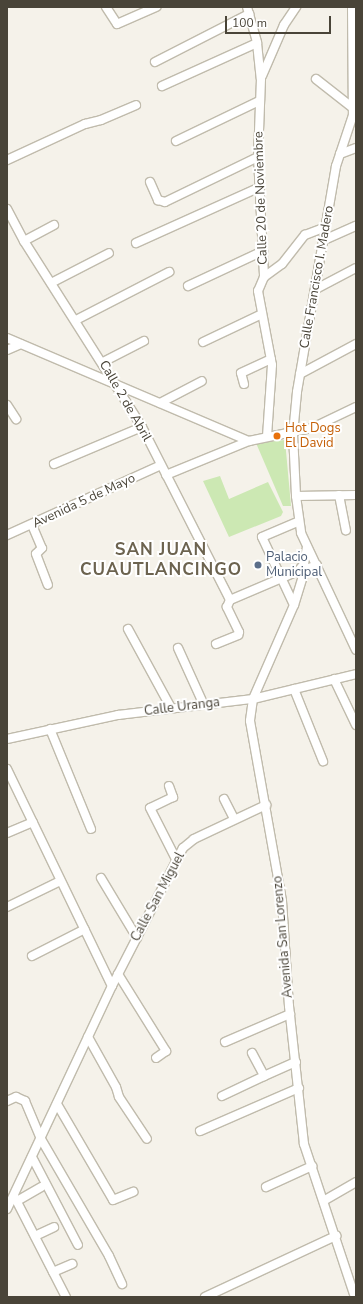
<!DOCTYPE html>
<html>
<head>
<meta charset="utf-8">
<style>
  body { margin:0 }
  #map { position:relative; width:363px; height:1304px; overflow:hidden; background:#f5f2ea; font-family:"Nunito Sans",sans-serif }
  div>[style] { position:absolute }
  .green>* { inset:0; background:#cce8b3 }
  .roads { filter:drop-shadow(1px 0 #c0bbac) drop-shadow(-1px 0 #c0bbac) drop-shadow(0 1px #c0bbac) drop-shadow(0 -1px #c0bbac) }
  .minor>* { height:8px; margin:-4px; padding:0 4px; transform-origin:4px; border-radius:4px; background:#fff }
  .dots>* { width:11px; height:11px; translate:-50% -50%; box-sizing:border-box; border:2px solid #fff; border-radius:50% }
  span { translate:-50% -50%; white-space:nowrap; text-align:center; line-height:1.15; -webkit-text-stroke:4px #fff; paint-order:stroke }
  .street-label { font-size:13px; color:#494438 }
  .food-label { font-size:13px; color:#c56008 }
  .left { translate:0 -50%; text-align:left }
  .service-label { font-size:13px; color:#4e5e75 }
  .district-label { font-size:17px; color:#6c634f; font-weight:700; letter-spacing:1px }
  .frame { position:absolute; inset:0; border:8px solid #494438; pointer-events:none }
  .scale { position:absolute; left:225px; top:16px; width:106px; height:18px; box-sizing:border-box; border:2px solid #494438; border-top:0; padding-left:5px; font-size:12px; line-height:14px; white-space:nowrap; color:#494438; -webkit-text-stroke:3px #fff; paint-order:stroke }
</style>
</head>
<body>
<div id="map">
  <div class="green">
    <div style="clip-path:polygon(285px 440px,291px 506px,283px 506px,256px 443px)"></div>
    <div style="clip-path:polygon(220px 476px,229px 499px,268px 482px,283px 512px,281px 516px,229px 537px,203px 481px)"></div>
  </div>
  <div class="roads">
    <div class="minor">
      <div style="left:106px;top:7px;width:20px;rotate:57deg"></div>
      <div style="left:117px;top:24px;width:43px;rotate:-23.6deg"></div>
      <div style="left:247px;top:7px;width:37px;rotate:74deg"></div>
      <div style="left:257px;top:43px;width:36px;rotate:84deg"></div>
      <div style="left:261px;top:79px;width:78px;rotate:92.2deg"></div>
      <div style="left:258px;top:157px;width:120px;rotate:87.1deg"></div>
      <div style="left:264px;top:277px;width:15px;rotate:113deg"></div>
      <div style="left:258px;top:291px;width:75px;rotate:79.3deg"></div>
      <div style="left:272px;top:365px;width:72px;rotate:94deg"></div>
      <div style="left:352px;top:7px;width:108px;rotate:89.5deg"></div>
      <div style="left:353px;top:115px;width:54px;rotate:108.4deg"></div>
      <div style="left:336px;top:166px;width:229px;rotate:99.8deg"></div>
      <div style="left:297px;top:392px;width:42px;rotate:95.4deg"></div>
      <div style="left:293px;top:434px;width:62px;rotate:87.2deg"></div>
      <div style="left:296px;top:496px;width:37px;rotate:82deg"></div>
      <div style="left:301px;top:533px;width:129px;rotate:64.8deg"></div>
      <div style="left:155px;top:62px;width:106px;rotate:-27.1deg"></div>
      <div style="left:262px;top:76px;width:56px;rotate:-66.7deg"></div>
      <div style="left:284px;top:25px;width:22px;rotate:-56deg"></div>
      <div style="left:316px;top:79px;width:47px;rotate:38.1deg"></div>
      <div style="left:162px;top:86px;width:104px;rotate:-24.4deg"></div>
      <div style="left:176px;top:141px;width:92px;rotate:-25.7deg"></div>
      <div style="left:340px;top:154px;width:17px;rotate:-21deg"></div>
      <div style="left:7px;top:160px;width:86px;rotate:-24.8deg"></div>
      <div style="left:85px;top:124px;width:16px;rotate:-14deg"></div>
      <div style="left:101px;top:120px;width:38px;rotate:-23deg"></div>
      <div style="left:150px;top:182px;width:20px;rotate:66deg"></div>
      <div style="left:158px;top:200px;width:7px;rotate:16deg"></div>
      <div style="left:165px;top:202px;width:103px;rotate:-25.8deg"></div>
      <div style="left:7px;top:209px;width:36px;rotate:62deg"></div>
      <div style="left:24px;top:241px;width:220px;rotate:57.6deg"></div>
      <div style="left:142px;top:427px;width:194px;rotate:63deg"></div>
      <div style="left:324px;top:240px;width:35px;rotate:-24deg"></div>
      <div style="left:24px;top:241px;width:34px;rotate:-28deg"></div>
      <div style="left:136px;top:243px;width:136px;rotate:-24.3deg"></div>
      <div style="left:264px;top:277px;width:22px;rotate:-36deg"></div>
      <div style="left:282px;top:264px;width:37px;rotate:-52deg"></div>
      <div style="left:305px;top:235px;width:22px;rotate:-21deg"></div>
      <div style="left:51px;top:283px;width:65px;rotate:-27.3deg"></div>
      <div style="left:188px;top:286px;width:83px;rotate:-25deg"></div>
      <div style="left:316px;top:289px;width:45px;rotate:-27.7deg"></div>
      <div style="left:76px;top:320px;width:105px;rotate:-27.3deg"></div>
      <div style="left:7px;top:338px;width:263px;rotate:23.1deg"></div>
      <div style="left:203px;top:342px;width:65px;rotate:-25.4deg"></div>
      <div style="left:7px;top:350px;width:15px;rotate:-23deg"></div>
      <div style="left:103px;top:362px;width:46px;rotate:-27.1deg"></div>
      <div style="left:300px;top:374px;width:64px;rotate:-28.2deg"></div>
      <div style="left:244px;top:384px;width:11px;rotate:-105deg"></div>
      <div style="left:241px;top:373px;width:33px;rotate:-25deg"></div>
      <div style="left:160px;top:403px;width:47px;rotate:-27.6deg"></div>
      <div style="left:7px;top:405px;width:17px;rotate:57deg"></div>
      <div style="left:54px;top:464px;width:95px;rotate:-22.8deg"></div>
      <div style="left:166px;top:475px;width:90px;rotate:-22.3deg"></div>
      <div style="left:249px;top:441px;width:64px;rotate:-11.7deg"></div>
      <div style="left:312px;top:428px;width:49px;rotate:-25.5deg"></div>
      <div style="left:339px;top:495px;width:36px;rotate:79deg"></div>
      <div style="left:296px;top:496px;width:60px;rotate:-1deg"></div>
      <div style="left:32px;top:525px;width:25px;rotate:67deg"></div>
      <div style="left:42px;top:548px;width:8px;rotate:135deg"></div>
      <div style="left:36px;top:554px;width:33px;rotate:69deg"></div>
      <div style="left:7px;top:535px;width:169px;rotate:-24.4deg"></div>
      <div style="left:317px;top:565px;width:9px;rotate:159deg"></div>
      <div style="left:309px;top:568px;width:10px;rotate:127deg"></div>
      <div style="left:303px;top:576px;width:30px;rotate:107deg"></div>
      <div style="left:294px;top:605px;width:103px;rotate:113.6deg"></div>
      <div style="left:253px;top:699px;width:22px;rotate:98deg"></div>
      <div style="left:250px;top:721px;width:183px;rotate:79.9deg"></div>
      <div style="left:282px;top:901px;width:105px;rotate:86.2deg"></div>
      <div style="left:289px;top:1006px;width:139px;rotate:83.8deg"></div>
      <div style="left:304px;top:1144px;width:161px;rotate:71.6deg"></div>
      <div style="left:230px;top:600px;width:74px;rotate:-23.1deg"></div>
      <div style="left:298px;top:571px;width:9px;rotate:-49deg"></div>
      <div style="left:304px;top:564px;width:17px;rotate:-80deg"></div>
      <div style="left:294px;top:605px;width:75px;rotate:-115.2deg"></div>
      <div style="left:262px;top:537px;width:39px;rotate:-23deg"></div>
      <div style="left:128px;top:629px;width:90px;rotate:61.4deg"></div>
      <div style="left:216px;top:644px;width:24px;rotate:-22deg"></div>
      <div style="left:238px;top:635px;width:3px;rotate:-72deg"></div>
      <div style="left:239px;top:632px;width:28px;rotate:-116deg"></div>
      <div style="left:227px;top:607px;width:8px;rotate:-67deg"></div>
      <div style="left:178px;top:648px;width:60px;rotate:65.6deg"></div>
      <div style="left:334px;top:679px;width:51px;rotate:64.4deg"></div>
      <div style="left:294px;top:689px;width:78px;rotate:68.1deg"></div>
      <div style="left:50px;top:729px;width:108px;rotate:67.7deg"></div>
      <div style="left:7px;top:739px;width:114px;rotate:-12.2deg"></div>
      <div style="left:118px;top:715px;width:136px;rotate:-6.8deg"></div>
      <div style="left:253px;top:699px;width:106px;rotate:-13.6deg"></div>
      <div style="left:7px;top:769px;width:241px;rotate:64.2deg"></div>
      <div style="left:169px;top:786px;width:12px;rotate:70deg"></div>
      <div style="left:173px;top:797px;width:25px;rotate:154deg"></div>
      <div style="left:150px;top:808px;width:59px;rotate:63deg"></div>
      <div style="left:224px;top:799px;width:22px;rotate:63deg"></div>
      <div style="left:7px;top:833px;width:28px;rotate:-23deg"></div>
      <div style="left:101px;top:878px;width:70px;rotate:59deg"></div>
      <div style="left:7px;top:907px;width:59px;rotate:-26.1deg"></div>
      <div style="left:32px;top:956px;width:59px;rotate:-27deg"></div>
      <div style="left:118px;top:974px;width:91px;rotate:58.1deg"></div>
      <div style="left:166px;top:1051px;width:12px;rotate:145deg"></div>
      <div style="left:88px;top:1037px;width:57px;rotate:60.8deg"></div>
      <div style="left:116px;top:1087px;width:10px;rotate:73deg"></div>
      <div style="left:119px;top:1097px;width:50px;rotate:56.3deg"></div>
      <div style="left:225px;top:1042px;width:71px;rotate:-23.3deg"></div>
      <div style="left:252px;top:1053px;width:26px;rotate:62deg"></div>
      <div style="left:264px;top:1076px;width:35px;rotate:-24deg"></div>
      <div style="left:222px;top:1096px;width:47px;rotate:-25.5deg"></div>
      <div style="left:7px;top:1101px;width:10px;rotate:-24deg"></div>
      <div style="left:16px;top:1097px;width:10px;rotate:24deg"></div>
      <div style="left:25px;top:1101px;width:41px;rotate:67.2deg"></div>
      <div style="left:41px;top:1139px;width:135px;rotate:59.8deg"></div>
      <div style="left:109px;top:1256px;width:31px;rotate:65deg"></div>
      <div style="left:57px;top:1104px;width:111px;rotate:59.7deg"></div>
      <div style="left:113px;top:1200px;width:22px;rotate:-22deg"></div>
      <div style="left:200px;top:1131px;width:108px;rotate:-23.5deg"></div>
      <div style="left:32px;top:1157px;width:99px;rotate:62.4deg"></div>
      <div style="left:266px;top:1187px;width:51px;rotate:-24.5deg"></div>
      <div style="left:14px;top:1196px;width:114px;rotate:62.8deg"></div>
      <div style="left:325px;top:1200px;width:36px;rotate:-30deg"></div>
      <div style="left:17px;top:1201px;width:28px;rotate:-30deg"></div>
      <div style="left:7px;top:1209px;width:246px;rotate:-64.8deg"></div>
      <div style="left:112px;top:986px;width:155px;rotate:-62.8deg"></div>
      <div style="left:183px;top:848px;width:14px;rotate:-39deg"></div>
      <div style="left:194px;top:839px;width:80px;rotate:-25.3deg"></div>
      <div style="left:35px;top:1236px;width:21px;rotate:-25deg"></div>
      <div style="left:53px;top:1272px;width:21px;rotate:-23deg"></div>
      <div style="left:205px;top:1297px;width:145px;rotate:-25deg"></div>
    </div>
  </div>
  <div class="dots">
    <div style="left:277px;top:436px;background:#e8710a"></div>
    <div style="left:258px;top:565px;background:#5c6f8a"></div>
  </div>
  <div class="street-label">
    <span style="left:261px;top:198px;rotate:-92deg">Calle 20 de Noviembre</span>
    <span style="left:317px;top:277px;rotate:-80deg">Calle Francisco I. Madero</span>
    <span style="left:125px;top:401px;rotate:60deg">Calle 2 de Abril</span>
    <span style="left:84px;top:501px;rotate:-25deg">Avenida 5 de Mayo</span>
    <span style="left:182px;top:707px;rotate:-7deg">Calle Uranga</span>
    <span style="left:158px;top:897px;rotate:-62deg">Calle San Miguel</span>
    <span style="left:283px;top:937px;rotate:-95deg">Avenida San Lorenzo</span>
  </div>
  <div class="food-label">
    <span class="left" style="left:285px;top:436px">Hot Dogs<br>El David</span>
  </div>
  <div class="service-label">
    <span class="left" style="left:266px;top:565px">Palacio<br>Municipal</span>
  </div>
  <div class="district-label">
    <span style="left:161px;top:560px">SAN JUAN<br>CUAUTLANCINGO</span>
  </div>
  <div class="frame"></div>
  <div class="scale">100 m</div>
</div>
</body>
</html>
